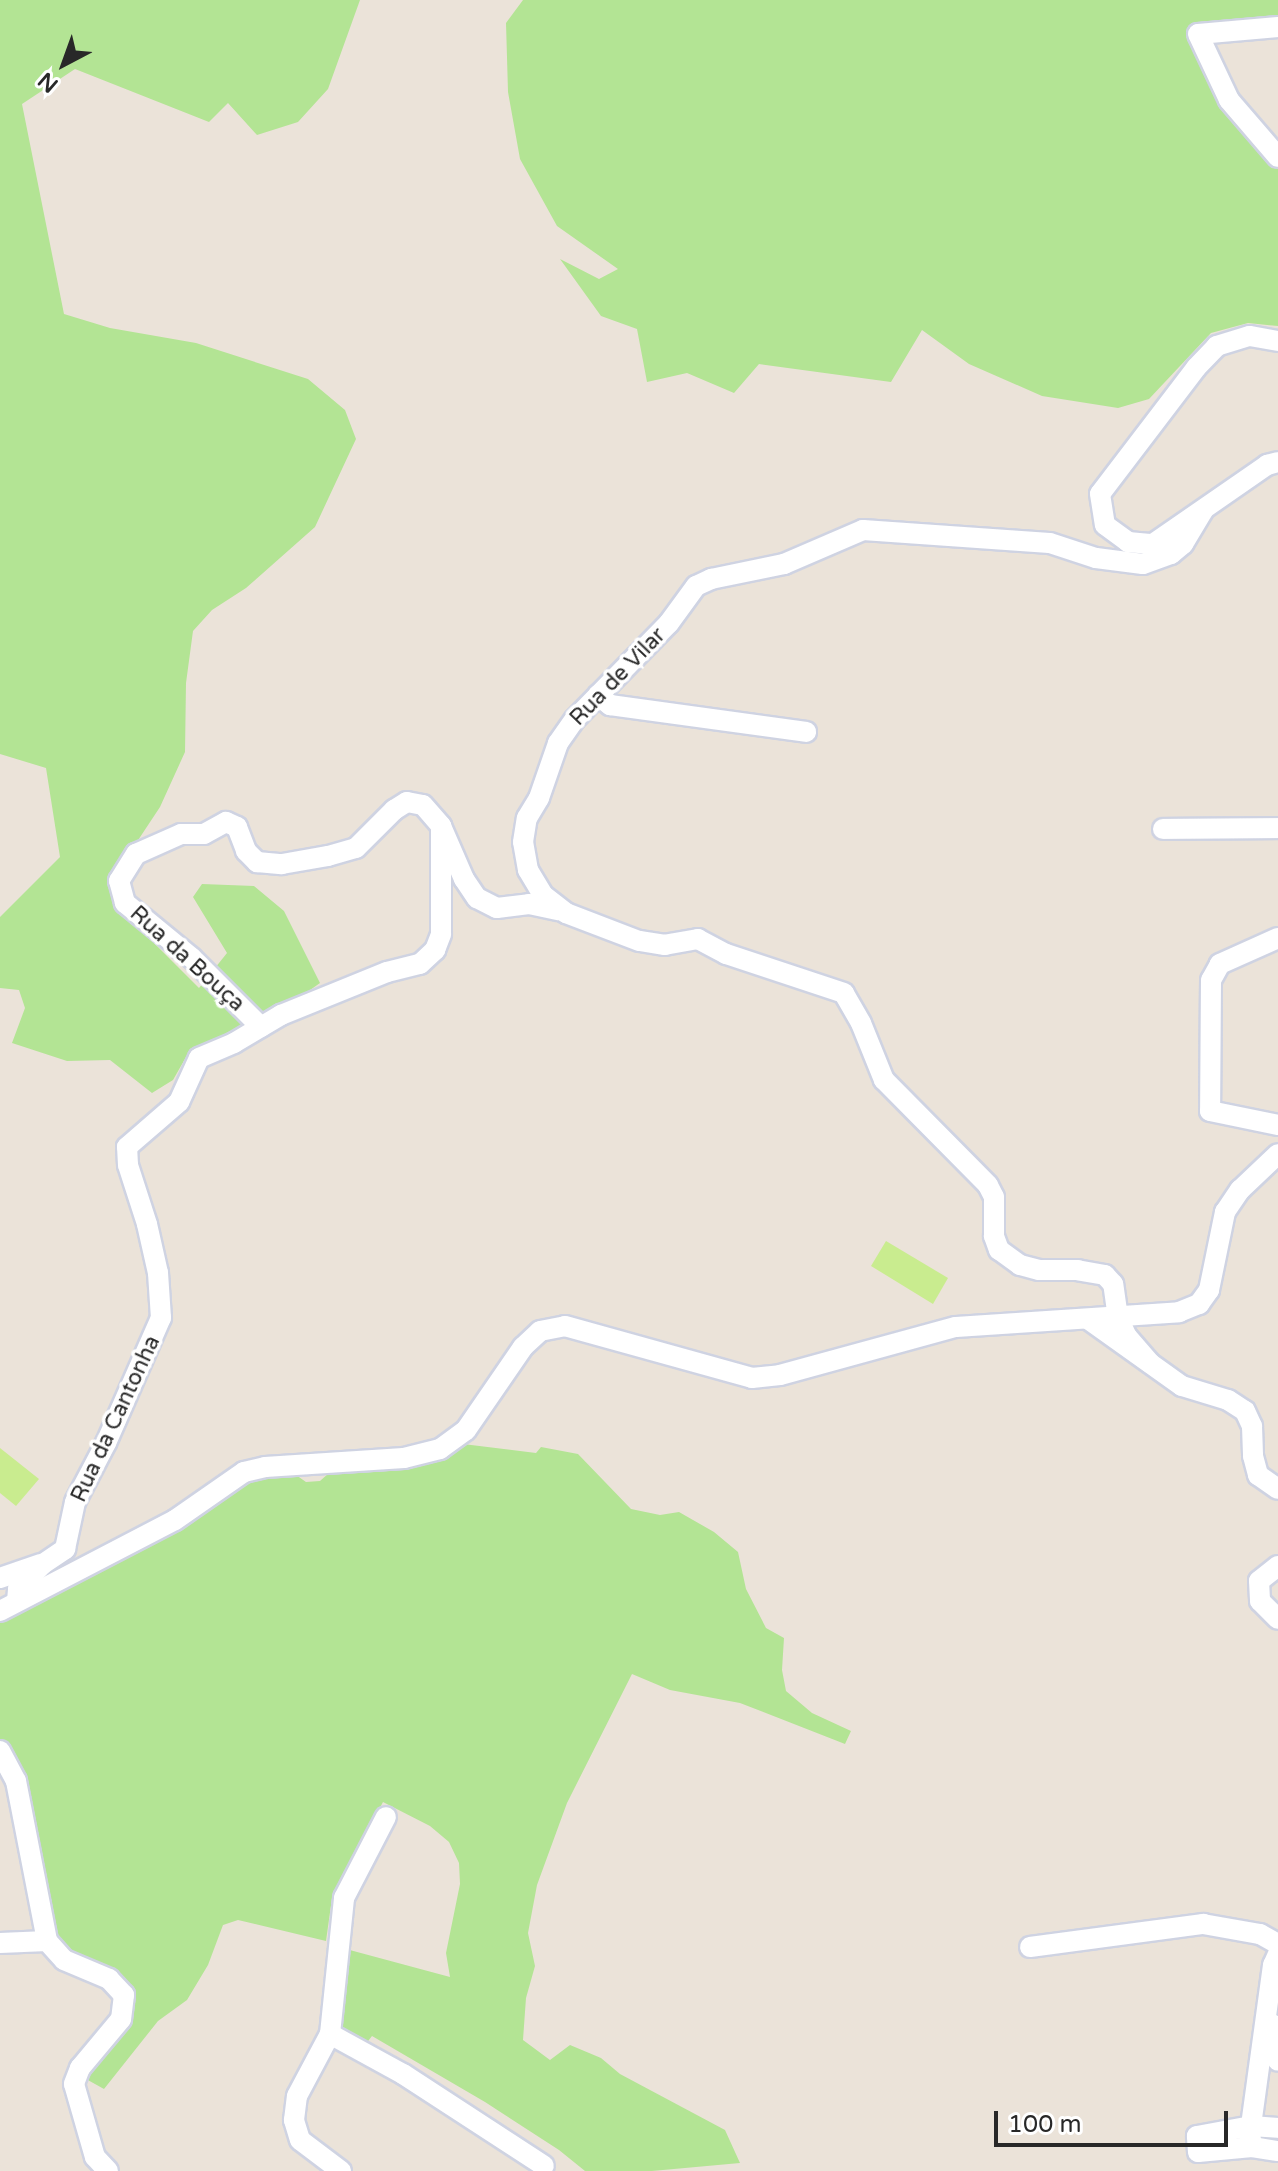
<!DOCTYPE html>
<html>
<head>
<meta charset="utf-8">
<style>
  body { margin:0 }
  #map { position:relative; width:1278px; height:2171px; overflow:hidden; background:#ebe3d9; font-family:"Varela Round",sans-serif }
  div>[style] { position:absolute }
  .green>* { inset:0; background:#b3e494 }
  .pitch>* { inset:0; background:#c9ec8f }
  .roads { filter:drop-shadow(2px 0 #cfd3e2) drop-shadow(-2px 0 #cfd3e2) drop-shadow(0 2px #cfd3e2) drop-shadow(0 -2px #cfd3e2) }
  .minor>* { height:20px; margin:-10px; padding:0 10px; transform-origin:10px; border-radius:10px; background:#fff }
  span { translate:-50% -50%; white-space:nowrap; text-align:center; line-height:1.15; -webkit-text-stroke:7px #fff; paint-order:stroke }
  .street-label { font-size:22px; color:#282828 }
  .north { position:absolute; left:24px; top:24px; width:80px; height:80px; -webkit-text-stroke:6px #fff; paint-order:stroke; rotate:221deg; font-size:22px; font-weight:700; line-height:32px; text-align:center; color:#282828 }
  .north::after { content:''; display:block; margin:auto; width:28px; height:36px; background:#282828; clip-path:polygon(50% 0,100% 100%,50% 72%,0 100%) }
  .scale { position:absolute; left:994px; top:2111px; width:234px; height:36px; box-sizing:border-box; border:4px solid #282828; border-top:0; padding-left:10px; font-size:24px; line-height:28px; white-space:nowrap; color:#282828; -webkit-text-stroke:6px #fff; paint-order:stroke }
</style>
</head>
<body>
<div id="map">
  <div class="green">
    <div style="clip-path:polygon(0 0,360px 0,328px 89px,298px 122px,257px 135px,228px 103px,209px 122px,75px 69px,22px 104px,64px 314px,110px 328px,196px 343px,308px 379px,345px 410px,356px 439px,315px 527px,246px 588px,212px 610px,193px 631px,186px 683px,185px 752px,160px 807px,111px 881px,112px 901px,199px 988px,227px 953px,193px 897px,202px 884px,254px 886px,284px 911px,320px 983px,239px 1040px,190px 1050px,173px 1080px,152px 1093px,110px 1060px,67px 1061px,12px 1043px,25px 1008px,19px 990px,0 988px,0 917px,60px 857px,46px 768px,0 754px)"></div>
    <div style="clip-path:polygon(523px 0,1278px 0,1278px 27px,1198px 34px,1278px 157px,1278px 326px,1248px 323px,1211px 333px,1149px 399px,1118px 408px,1042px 396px,969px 364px,922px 330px,891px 382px,759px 364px,734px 393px,687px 373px,647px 382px,637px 329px,601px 316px,560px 259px,599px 279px,618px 269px,557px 226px,520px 159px,508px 92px,506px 23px)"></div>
    <div style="clip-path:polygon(463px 1444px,536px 1453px,541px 1447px,578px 1454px,631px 1509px,660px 1515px,679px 1512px,714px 1532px,738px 1552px,746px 1589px,766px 1628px,784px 1638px,782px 1670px,786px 1691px,812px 1713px,851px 1731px,845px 1744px,740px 1703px,670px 1690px,632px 1674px,567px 1803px,537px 1885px,528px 1933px,535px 1966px,526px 1998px,523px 2040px,550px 2060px,570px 2045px,601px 2058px,620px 2074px,725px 2130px,740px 2163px,652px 2171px,585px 2171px,559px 2150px,485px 2102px,372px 2036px,365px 2045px,337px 2029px,346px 1949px,450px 1977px,446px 1953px,460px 1884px,459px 1863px,449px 1842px,430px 1826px,383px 1802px,332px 1898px,326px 1941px,238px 1920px,223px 1925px,208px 1965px,187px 2000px,158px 2021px,104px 2089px,86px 2079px,126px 2032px,133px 2008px,131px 1987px,107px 1967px,69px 1954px,57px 1938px,0 1740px,0 1617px,251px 1478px,296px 1475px,306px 1482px,320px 1481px,329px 1473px,429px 1462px)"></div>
  </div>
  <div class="pitch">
    <div style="clip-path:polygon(886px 1241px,948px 1278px,933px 1304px,871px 1266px)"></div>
    <div style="clip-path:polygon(0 1448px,39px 1479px,16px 1506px,0 1493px)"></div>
  </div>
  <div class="roads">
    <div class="minor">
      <div style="left:1278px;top:27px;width:80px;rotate:175deg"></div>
      <div style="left:1198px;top:34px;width:73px;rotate:64.8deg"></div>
      <div style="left:1229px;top:100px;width:75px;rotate:49.3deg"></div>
      <div style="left:1278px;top:341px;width:29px;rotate:-170deg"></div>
      <div style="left:1249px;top:336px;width:34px;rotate:163deg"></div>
      <div style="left:1217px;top:346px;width:30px;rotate:134deg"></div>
      <div style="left:1196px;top:368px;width:158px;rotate:127.3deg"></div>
      <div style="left:1100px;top:494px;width:31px;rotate:81deg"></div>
      <div style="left:1105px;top:525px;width:29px;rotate:36deg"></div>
      <div style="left:1128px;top:542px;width:25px;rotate:5deg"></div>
      <div style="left:1153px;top:544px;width:139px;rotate:-34.7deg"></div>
      <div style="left:1267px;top:465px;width:11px;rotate:-15deg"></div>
      <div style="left:598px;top:695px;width:16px;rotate:40deg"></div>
      <div style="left:610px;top:705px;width:198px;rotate:7.8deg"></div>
      <div style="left:1163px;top:829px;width:115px;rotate:-0.5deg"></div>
      <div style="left:1278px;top:938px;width:64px;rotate:155.9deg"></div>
      <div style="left:1220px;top:964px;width:18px;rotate:119deg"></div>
      <div style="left:1211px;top:980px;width:131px;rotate:90.4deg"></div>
      <div style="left:1210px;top:1111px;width:69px;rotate:11.6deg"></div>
      <div style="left:261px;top:1027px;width:98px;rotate:-135deg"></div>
      <div style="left:192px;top:958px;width:87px;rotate:-140.6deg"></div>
      <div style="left:125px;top:903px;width:23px;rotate:-105deg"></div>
      <div style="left:119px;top:881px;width:32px;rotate:-58deg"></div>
      <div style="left:136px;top:854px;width:49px;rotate:-24deg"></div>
      <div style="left:181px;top:834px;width:23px"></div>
      <div style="left:204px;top:834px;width:25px;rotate:-29deg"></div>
      <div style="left:226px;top:822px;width:12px;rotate:24deg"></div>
      <div style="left:237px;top:827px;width:26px;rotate:69deg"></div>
      <div style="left:246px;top:851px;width:16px;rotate:45deg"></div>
      <div style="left:257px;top:862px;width:25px;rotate:5deg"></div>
      <div style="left:282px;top:864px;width:47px;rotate:-9.9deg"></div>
      <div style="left:328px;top:856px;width:29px;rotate:-16deg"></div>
      <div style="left:356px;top:848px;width:54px;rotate:-45deg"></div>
      <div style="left:394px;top:810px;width:15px;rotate:-32deg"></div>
      <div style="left:407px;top:802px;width:16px;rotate:11deg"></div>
      <div style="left:423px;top:805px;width:28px;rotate:49deg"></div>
      <div style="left:441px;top:826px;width:58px;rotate:66.5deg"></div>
      <div style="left:464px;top:879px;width:23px;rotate:56deg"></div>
      <div style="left:477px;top:898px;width:22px;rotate:27deg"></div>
      <div style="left:497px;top:908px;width:32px;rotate:-7deg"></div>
      <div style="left:529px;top:904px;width:30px;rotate:12deg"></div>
      <div style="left:1088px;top:1319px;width:115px;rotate:35.5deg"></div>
      <div style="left:1182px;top:1386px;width:48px;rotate:16.9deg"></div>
      <div style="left:1228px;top:1400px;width:20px;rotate:33deg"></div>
      <div style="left:1245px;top:1411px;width:17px;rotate:65deg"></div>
      <div style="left:1252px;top:1426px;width:30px;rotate:88deg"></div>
      <div style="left:1253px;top:1456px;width:20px;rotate:75deg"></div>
      <div style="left:1258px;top:1475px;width:24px;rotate:35deg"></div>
      <div style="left:1150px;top:1363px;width:35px;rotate:-131deg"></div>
      <div style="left:1127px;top:1337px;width:21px;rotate:-115deg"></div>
      <div style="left:1118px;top:1318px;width:34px;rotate:-98deg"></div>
      <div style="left:1113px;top:1284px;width:12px;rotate:-132deg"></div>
      <div style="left:1105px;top:1275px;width:27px;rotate:-170deg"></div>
      <div style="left:1078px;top:1270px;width:39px;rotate:180deg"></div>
      <div style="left:1039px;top:1270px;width:20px;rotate:-165deg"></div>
      <div style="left:1020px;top:1265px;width:26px;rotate:-144deg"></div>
      <div style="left:999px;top:1250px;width:15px;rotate:-110deg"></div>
      <div style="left:994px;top:1236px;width:39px;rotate:-90deg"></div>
      <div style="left:994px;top:1197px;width:13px;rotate:-117deg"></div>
      <div style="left:988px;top:1185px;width:148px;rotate:-134.7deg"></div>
      <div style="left:884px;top:1080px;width:61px;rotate:-112deg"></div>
      <div style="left:861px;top:1023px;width:34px;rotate:-120deg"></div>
      <div style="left:844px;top:993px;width:124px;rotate:-161.7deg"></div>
      <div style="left:726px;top:954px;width:32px;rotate:-152deg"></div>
      <div style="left:698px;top:939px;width:34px;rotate:170deg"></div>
      <div style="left:665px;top:945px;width:26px;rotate:-171deg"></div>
      <div style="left:639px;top:941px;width:78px;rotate:-159deg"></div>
      <div style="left:566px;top:913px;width:29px;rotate:-142deg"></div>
      <div style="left:543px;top:895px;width:29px;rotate:-121deg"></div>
      <div style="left:528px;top:870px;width:28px;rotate:-100deg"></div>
      <div style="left:523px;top:842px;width:24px;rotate:-81deg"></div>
      <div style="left:527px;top:818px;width:23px;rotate:-59deg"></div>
      <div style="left:539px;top:798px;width:58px;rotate:-70.9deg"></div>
      <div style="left:558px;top:743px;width:29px;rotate:-55deg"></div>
      <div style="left:575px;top:719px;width:134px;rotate:-45.6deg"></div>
      <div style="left:669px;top:623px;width:46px;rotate:-53.9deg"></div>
      <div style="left:696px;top:586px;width:17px;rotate:-25deg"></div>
      <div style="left:711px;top:579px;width:75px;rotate:-11.6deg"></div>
      <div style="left:784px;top:564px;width:86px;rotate:-23.3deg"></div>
      <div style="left:863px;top:530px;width:187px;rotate:4deg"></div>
      <div style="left:1050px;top:543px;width:48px;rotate:18.1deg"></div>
      <div style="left:1096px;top:558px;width:47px;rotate:7.3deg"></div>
      <div style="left:1143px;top:564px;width:30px;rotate:-20deg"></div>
      <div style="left:1171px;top:554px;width:16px;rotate:-40deg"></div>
      <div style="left:1183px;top:544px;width:39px;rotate:-59deg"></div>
      <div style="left:1278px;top:1566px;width:24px;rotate:142deg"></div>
      <div style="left:1259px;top:1581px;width:20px;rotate:87deg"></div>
      <div style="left:1260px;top:1601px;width:25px;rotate:45deg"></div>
      <div style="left:0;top:1578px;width:43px;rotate:-18.9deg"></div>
      <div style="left:17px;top:1601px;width:12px;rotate:-85deg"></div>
      <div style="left:18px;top:1589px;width:35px;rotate:-45deg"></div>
      <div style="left:43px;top:1564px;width:27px;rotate:-34deg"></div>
      <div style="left:65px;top:1549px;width:48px;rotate:-78deg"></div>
      <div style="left:75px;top:1502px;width:67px;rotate:-62.3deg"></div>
      <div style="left:106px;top:1443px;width:137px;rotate:-66.3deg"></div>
      <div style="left:161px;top:1318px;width:45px;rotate:-93.8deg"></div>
      <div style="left:158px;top:1273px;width:50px;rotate:-102.7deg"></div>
      <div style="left:147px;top:1224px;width:62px;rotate:-107.9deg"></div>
      <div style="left:128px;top:1165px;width:18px;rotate:-93deg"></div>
      <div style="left:127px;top:1147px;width:69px;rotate:-40.9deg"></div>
      <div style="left:179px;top:1102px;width:48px;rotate:-65.6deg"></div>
      <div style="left:199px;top:1058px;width:38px;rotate:-23deg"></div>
      <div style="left:234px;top:1043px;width:55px;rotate:-30.8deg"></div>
      <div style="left:281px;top:1015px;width:114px;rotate:-22.1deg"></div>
      <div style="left:387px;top:972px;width:34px;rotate:-14deg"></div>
      <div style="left:420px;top:964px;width:21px;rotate:-43deg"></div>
      <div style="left:435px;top:950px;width:17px;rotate:-69deg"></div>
      <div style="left:441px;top:934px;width:108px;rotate:-90deg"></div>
      <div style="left:0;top:1611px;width:197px;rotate:-27.5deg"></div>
      <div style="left:175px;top:1520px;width:84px;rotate:-34.8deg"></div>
      <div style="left:244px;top:1472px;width:22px;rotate:-13deg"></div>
      <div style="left:265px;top:1467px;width:139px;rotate:-3.7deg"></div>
      <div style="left:404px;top:1458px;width:37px;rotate:-14deg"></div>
      <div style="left:440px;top:1449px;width:32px;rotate:-36deg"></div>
      <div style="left:466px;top:1430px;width:101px;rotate:-55.5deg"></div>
      <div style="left:523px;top:1347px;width:23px;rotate:-43deg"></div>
      <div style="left:540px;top:1331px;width:25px;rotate:-11deg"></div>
      <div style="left:565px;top:1326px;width:194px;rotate:15.5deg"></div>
      <div style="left:752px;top:1378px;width:28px;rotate:-6deg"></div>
      <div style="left:780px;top:1375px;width:182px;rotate:-15.3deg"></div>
      <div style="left:956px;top:1327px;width:224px;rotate:-3.8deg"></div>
      <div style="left:1179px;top:1312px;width:22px;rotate:-22deg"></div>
      <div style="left:1199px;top:1304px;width:17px;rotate:-54deg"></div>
      <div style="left:1209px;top:1290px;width:80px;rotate:-78.4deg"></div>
      <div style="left:1225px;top:1212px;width:27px;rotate:-56deg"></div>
      <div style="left:1240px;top:1190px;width:52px;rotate:-43.5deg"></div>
      <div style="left:0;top:1751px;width:34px;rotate:62deg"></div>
      <div style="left:16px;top:1781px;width:163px;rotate:79deg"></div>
      <div style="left:47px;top:1941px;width:25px;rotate:48deg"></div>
      <div style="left:64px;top:1960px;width:49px;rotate:22.9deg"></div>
      <div style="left:109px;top:1979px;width:22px;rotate:47deg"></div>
      <div style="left:124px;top:1995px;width:24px;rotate:97deg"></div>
      <div style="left:121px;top:2019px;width:64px;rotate:129.9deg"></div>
      <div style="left:80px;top:2068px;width:17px;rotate:111deg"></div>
      <div style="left:74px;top:2084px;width:76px;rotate:74deg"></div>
      <div style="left:95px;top:2157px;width:19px;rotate:47deg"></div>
      <div style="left:0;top:1943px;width:47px;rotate:-2.4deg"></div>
      <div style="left:1030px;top:1947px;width:175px;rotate:-7.6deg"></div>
      <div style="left:1203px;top:1924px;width:58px;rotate:10deg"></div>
      <div style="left:1260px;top:1934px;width:21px;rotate:29deg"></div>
      <div style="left:1278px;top:1954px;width:12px;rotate:114deg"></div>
      <div style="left:1273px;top:1965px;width:170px;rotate:97.8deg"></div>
      <div style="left:1250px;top:2133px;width:14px;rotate:82deg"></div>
      <div style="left:1252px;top:2147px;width:26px;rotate:9deg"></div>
      <div style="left:1272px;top:2024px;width:37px;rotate:81deg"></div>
      <div style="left:330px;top:2034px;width:83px;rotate:28.7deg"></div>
      <div style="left:403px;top:2074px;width:168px;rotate:33.1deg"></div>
      <div style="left:1252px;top:2147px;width:54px;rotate:174.7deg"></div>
      <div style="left:1198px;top:2152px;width:16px;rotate:-94deg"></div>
      <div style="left:1197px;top:2136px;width:55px;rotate:-10.5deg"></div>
      <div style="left:1251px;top:2126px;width:27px;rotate:4deg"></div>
      <div style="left:341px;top:2171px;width:51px;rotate:-142.9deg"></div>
      <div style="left:300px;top:2140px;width:21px;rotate:-107deg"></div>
      <div style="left:294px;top:2120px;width:24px;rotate:-83deg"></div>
      <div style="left:297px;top:2096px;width:70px;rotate:-62deg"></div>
      <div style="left:330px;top:2034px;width:137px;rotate:-84.1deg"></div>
      <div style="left:344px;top:1898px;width:91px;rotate:-62.6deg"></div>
    </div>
  </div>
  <div class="street-label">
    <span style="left:618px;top:677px;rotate:-46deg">Rua de Vilar</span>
    <span style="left:187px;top:959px;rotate:42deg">Rua da Bouça</span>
    <span style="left:116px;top:1419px;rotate:-65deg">Rua da Cantonha</span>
  </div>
  <div class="north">N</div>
  <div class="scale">100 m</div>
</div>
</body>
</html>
